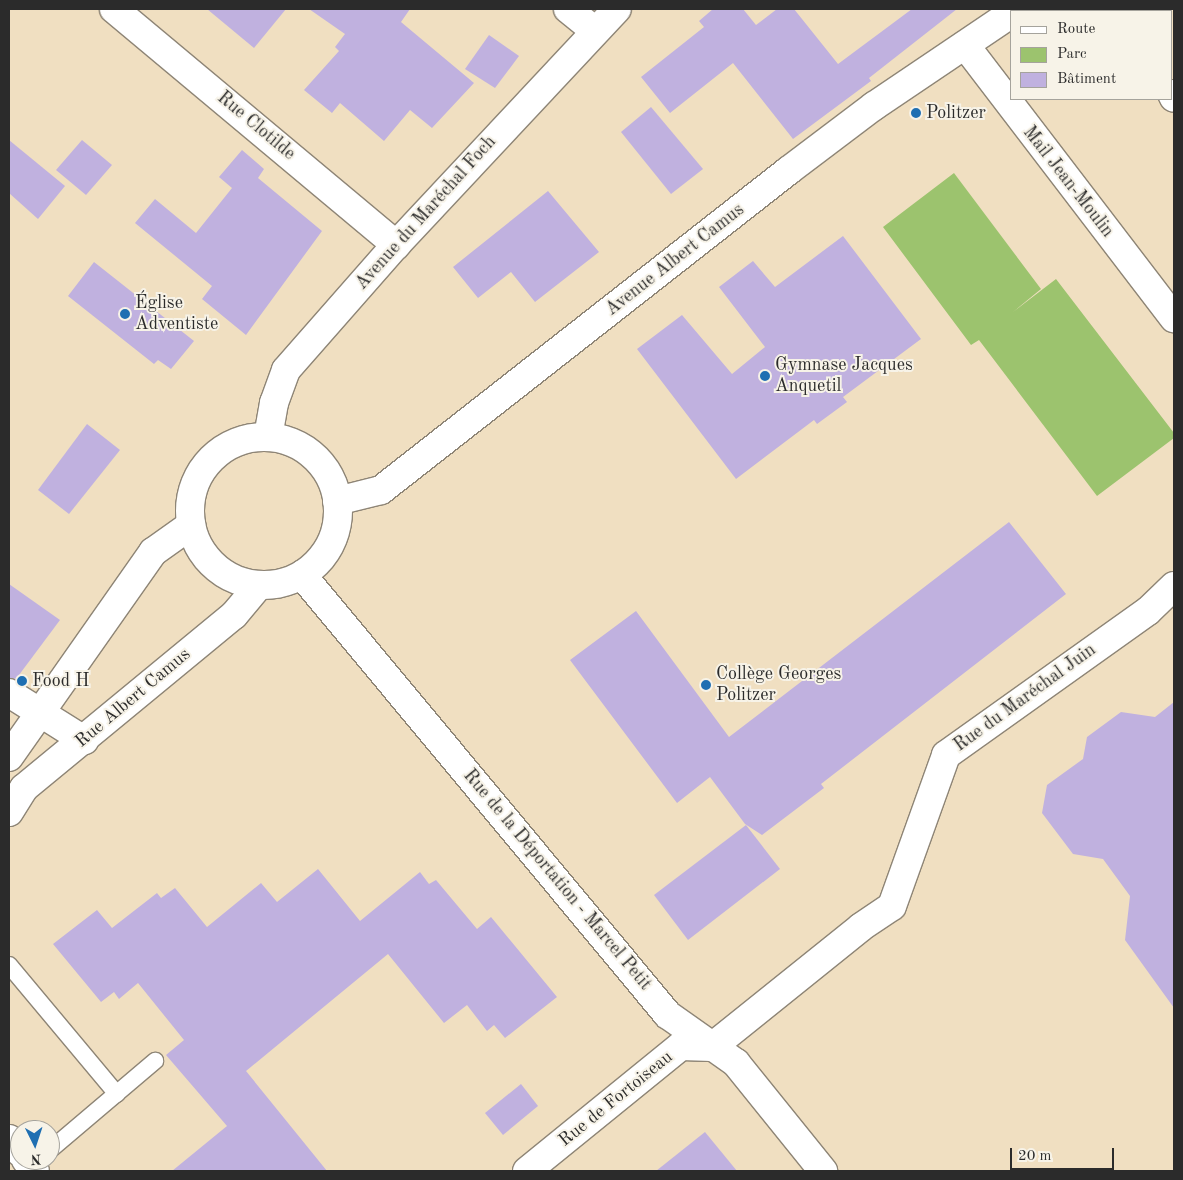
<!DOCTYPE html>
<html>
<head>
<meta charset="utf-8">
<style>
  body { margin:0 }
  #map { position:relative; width:1183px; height:1180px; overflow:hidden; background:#f0dfc1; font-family:"Old Standard TT",serif }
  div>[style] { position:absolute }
  .green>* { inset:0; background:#9cc36e }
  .building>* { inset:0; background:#c0b1df }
  .roads { filter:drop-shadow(1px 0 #8e8576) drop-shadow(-1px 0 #8e8576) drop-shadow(0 1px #8e8576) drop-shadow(0 -1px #8e8576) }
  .service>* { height:16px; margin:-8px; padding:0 8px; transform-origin:8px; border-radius:8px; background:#fff }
  .minor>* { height:28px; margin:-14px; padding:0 14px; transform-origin:14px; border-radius:14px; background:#fff }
  .minor>.ring { margin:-14px; padding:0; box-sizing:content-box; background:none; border:28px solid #fff; border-radius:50% }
  .dots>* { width:14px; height:14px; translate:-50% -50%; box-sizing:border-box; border:2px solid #f7f3e8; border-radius:50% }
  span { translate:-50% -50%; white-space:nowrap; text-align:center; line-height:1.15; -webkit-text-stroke:4px #f7f3e8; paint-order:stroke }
  .poi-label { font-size:18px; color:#2b2b2b }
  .left { translate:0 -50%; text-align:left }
  .street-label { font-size:18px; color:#2b2b2b }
  .frame { position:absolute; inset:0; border:10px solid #2b2b2b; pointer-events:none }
  .legend { position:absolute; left:1010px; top:10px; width:162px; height:90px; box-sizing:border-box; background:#f7f3e8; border:1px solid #a5a39c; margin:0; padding:6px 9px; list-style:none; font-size:15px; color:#2b2b2b }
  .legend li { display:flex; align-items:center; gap:10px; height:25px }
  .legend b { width:25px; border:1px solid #a5a39c }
  .north { position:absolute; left:10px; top:1120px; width:50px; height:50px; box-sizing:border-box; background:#f7f3e8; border:1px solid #a5a39c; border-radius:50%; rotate:176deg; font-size:14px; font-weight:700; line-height:20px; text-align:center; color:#2b2b2b }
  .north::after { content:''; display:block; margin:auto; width:18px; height:22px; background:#1f6fb2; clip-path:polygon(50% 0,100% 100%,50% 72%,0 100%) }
  .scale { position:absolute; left:1010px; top:1148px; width:104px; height:22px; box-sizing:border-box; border:2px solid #2b2b2b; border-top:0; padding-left:6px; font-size:15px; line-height:18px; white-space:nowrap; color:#2b2b2b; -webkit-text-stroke:4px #f7f3e8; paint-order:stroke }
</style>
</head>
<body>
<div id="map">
  <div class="green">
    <div style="clip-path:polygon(954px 173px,1041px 289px,1013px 312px,1056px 279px,1174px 433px,1174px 438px,1097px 496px,979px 340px,971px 345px,883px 227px)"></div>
  </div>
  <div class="building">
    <div style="clip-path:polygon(207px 9px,286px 9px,254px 48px)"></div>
    <div style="clip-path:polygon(309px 9px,410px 9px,401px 22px,474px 83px,432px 128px,410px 110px,384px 141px,340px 103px,332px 113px,304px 90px,339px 51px,335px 47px,345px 34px)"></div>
    <div style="clip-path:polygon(713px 9px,743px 9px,756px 25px,777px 9px,794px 9px,838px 64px,912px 9px,957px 9px,869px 78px,871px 81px,793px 139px,733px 63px,670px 113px,641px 77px,704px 27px,699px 21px)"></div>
    <div style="clip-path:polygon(489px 35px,519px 56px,495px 88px,465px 69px)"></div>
    <div style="clip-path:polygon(651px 107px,703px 169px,671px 194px,621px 132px)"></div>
    <div style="clip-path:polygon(9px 140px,65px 186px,38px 219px,9px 193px)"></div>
    <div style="clip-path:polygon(82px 140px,112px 165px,86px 195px,56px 170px)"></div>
    <div style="clip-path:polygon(242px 150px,264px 169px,258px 178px,322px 231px,246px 335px,202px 299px,212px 286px,135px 223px,155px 199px,196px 233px,232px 188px,219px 177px)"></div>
    <div style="clip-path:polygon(548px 191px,599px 252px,535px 302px,511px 272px,478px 298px,453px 267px)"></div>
    <div style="clip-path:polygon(843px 236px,921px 339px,843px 397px,847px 402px,817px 424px,814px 420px,736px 479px,637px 349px,682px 315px,732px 374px,765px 347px,719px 287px,753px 261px,775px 287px)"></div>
    <div style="clip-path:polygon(94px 262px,194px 341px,171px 369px,158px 360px,154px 364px,68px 296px)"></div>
    <div style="clip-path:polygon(87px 424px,120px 450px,69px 514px,38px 490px)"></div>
    <div style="clip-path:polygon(1009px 522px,1066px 594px,821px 784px,824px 788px,762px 835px,745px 824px,710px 777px,677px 803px,570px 660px,636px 611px,729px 737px)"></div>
    <div style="clip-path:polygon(9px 584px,60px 620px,16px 679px,9px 678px)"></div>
    <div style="clip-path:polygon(1174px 702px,1174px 1008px,1125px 940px,1130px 896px,1103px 859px,1073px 854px,1042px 813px,1047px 785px,1083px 759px,1087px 737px,1121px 712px,1155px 717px)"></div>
    <div style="clip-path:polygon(746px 825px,780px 869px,688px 940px,654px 895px)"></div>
    <div style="clip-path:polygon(318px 869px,360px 921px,420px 872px,429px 884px,436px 880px,477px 929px,491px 917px,557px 997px,505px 1038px,494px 1025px,487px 1031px,467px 1005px,444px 1023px,388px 954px,246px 1071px,327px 1171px,172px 1171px,227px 1126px,166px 1055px,184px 1040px,138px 983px,119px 999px,114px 992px,101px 1002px,53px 944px,97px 910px,112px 928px,157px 893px,161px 898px,175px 888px,207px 927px,261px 883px,277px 902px)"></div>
    <div style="clip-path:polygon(521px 1084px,538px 1106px,503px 1135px,485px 1113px)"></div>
    <div style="clip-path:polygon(705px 1132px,737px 1171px,656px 1171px)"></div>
  </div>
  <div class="roads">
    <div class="service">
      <div style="left:9px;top:965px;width:168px;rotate:50.1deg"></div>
      <div style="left:50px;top:1150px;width:138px;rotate:-40.3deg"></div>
    </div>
    <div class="minor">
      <div style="left:114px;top:9px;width:368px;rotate:39.9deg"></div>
      <div style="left:568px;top:9px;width:35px;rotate:39deg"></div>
      <div style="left:1105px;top:9px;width:3px;rotate:45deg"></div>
      <div style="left:965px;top:45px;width:344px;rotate:52.6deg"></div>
      <div style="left:1172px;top:94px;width:4px;rotate:63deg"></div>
      <div style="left:268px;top:437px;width:35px;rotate:-80deg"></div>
      <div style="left:274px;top:403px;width:35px;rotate:-70deg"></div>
      <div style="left:286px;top:370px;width:167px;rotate:-48.7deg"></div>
      <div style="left:396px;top:245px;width:323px;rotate:-46.9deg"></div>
      <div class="ring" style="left:190px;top:437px;width:120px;height:120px"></div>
      <div style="left:337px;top:501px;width:45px;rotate:-14deg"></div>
      <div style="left:381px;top:490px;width:517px;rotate:-38.09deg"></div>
      <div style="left:788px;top:171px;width:108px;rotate:-37.1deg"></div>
      <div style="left:874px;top:106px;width:166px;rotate:-34deg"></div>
      <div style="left:302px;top:575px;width:572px;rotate:50.25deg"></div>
      <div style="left:668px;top:1015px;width:83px;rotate:35.2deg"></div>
      <div style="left:736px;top:1063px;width:139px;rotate:51.1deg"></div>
      <div style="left:9px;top:693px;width:89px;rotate:32.1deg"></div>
      <div style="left:9px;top:757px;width:251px;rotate:-54.9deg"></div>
      <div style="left:153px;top:552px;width:47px;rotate:-35.4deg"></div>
      <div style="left:9px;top:812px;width:28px;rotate:-58deg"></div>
      <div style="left:24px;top:788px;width:272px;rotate:-39.5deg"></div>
      <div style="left:234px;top:615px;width:39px;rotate:-50deg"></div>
      <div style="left:9px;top:1139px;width:17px;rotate:50deg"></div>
      <div style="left:26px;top:1160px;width:14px;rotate:51deg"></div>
      <div style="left:527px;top:1171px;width:198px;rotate:-39.1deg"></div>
      <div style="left:681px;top:1046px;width:31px;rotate:2deg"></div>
      <div style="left:712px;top:1047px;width:191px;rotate:-38.8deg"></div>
      <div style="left:861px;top:927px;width:37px;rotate:-34deg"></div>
      <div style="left:892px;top:906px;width:160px;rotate:-70.3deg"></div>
      <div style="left:946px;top:755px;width:248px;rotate:-35.5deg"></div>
      <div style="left:1148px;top:611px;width:36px;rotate:-44deg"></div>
    </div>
  </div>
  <div class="dots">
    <div style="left:916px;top:113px;background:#1f6fb2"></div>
    <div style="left:125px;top:314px;background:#1f6fb2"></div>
    <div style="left:765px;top:376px;background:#1f6fb2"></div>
    <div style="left:22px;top:681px;background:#1f6fb2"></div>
    <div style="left:706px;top:685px;background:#1f6fb2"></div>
  </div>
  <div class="poi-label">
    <span class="left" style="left:926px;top:113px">Politzer</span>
    <span class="left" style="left:135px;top:314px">Église<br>Adventiste</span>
    <span class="left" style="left:775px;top:376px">Gymnase Jacques<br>Anquetil</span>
    <span class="left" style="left:716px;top:685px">Collège Georges<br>Politzer</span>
    <span class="left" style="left:32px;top:681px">Food H</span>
  </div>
  <div class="street-label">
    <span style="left:256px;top:126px;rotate:40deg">Rue Clotilde</span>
    <span style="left:1068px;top:182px;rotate:52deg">Mail Jean-Moulin</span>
    <span style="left:426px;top:213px;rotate:-48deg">Avenue du Maréchal Foch</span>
    <span style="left:675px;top:260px;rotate:-38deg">Avenue Albert Camus</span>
    <span style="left:133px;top:698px;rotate:-40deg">Rue Albert Camus</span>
    <span style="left:1025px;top:698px;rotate:-36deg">Rue du Maréchal Juin</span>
    <span style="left:557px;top:880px;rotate:50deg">Rue de la Déportation - Marcel Petit</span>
    <span style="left:616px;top:1099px;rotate:-39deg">Rue de Fortoiseau</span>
  </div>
  <div class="frame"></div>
  <ul class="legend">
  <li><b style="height:6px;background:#fff"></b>Route</li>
  <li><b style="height:14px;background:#9cc36e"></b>Parc</li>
  <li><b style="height:14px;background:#c0b1df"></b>Bâtiment</li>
  </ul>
  <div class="north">N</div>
  <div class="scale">20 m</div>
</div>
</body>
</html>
